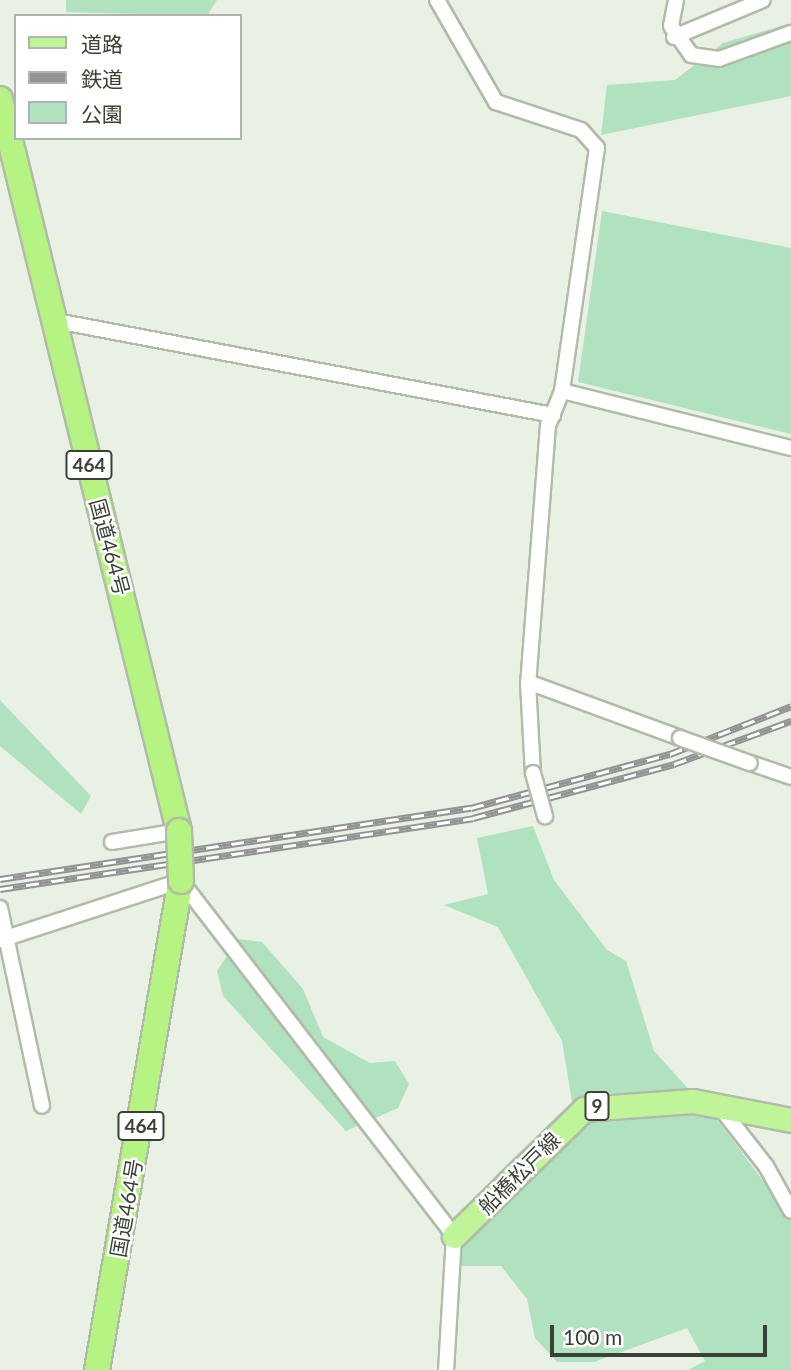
<!DOCTYPE html>
<html>
<head>
<meta charset="utf-8">
<style>
  body { margin:0 }
  #map { position:relative; width:791px; height:1370px; overflow:hidden; background:#e9f0e4; font-family:Lato,"Noto Sans JP",sans-serif }
  div>[style] { position:absolute }
  .green>* { inset:0; background:#b0e2c0 }
  .roads { filter:drop-shadow(2px 0 #b1bba8) drop-shadow(-2px 0 #b1bba8) drop-shadow(0 2px #b1bba8) drop-shadow(0 -2px #b1bba8) }
  .minor>* { height:14px; margin:-7px; padding:0 7px; transform-origin:7px; border-radius:7px; background:#fff }
  .primary>* { height:23px; margin:-11.5px; padding:0 11.5px; transform-origin:11.5px; border-radius:11.5px; background:#bff598 }
  .trunk>* { height:24px; margin:-12px; padding:0 12px; transform-origin:12px; border-radius:12px; background:#b5f383 }
  .rail>* { height:7px; margin-top:-3.5px; transform-origin:0; background:repeating-linear-gradient(90deg,#fff 0 13px,#939393 0 26px); box-sizing:border-box; border-block:2px solid #939393 }
  .bridges { filter:drop-shadow(2px 0 #b1bba8) drop-shadow(-2px 0 #b1bba8) drop-shadow(0 2px #b1bba8) drop-shadow(0 -2px #b1bba8) }
  .minor-bridge>* { height:14px; margin:-7px; padding:0 7px; transform-origin:7px; border-radius:7px; background:#fff }
  .trunk-bridge>* { height:24px; margin:-12px; padding:0 12px; transform-origin:12px; border-radius:12px; background:#b5f383 }
  span { translate:-50% -50%; white-space:nowrap; text-align:center; line-height:1.15; -webkit-text-stroke:5px #fff; paint-order:stroke }
  .shield-label span { padding:2px 5px; background:#fff; border:2px solid; border-radius:5px; -webkit-text-stroke-width:0 }
  .shield-label { font-size:19px; color:#3b4235; font-weight:700 }
  .street-label { font-size:21px; color:#3b4235 }
  .legend { position:absolute; left:14px; top:14px; width:228px; height:126px; box-sizing:border-box; background:#fff; border:2px solid #b1b3ae; margin:0; padding:9px 12px; list-style:none; font-size:21px; color:#3b4235 }
  .legend li { display:flex; align-items:center; gap:14px; height:35px }
  .legend b { width:35px; border:2px solid #b1b3ae }
  .scale { position:absolute; left:550px; top:1325px; width:217px; height:32px; box-sizing:border-box; border:4px solid #3b4235; border-top:0; padding-left:9px; font-size:21px; line-height:24px; white-space:nowrap; color:#3b4235; -webkit-text-stroke:5px #fff; paint-order:stroke }
</style>
</head>
<body>
<div id="map">
  <div class="green">
    <div style="clip-path:polygon(66px 0,217px 0,207px 16px,66px 12px)"></div>
    <div style="clip-path:polygon(791px 23px,791px 96px,601px 135px,607px 85px,675px 80px,723px 43px)"></div>
    <div style="clip-path:polygon(602px 211px,791px 248px,791px 434px,578px 382px)"></div>
    <div style="clip-path:polygon(0 700px,91px 796px,81px 814px,0 746px)"></div>
    <div style="clip-path:polygon(533px 826px,554px 880px,607px 950px,626px 961px,654px 1051px,723px 1127px,791px 1219px,791px 1370px,688px 1370px,705px 1361px,687px 1328px,594px 1362px,557px 1362px,535px 1338px,527px 1299px,501px 1266px,460px 1266px,463px 1247px,454px 1222px,470px 1212px,496px 1175px,572px 1102px,562px 1041px,498px 927px,444px 905px,488px 894px,477px 838px)"></div>
    <div style="clip-path:polygon(238px 939px,262px 942px,303px 989px,323px 1037px,370px 1063px,395px 1061px,409px 1084px,398px 1108px,346px 1131px,223px 996px,217px 971px)"></div>
  </div>
  <div class="roads">
    <div class="minor">
      <div style="left:437px;top:0;width:118px;rotate:60deg"></div>
      <div style="left:496px;top:102px;width:89px;rotate:18.2deg"></div>
      <div style="left:581px;top:130px;width:24px;rotate:48deg"></div>
      <div style="left:597px;top:148px;width:246px;rotate:98.2deg"></div>
      <div style="left:562px;top:391px;width:37px;rotate:112deg"></div>
      <div style="left:548px;top:425px;width:258px;rotate:94.4deg"></div>
      <div style="left:528px;top:682px;width:162px;rotate:20.2deg"></div>
      <div style="left:676px;top:0;width:26px;rotate:101deg"></div>
      <div style="left:671px;top:26px;width:35px;rotate:55deg"></div>
      <div style="left:691px;top:55px;width:28px;rotate:8deg"></div>
      <div style="left:719px;top:59px;width:77px;rotate:-19.9deg"></div>
      <div style="left:674px;top:37px;width:96px;rotate:-22.6deg"></div>
      <div style="left:51px;top:320px;width:511px;rotate:10.72deg"></div>
      <div style="left:562px;top:391px;width:236px;rotate:14deg"></div>
      <div style="left:528px;top:682px;width:91px;rotate:86.9deg"></div>
      <div style="left:750px;top:763px;width:43px;rotate:18.9deg"></div>
      <div style="left:112px;top:842px;width:68px;rotate:-9.3deg"></div>
      <div style="left:0;top:908px;width:202px;rotate:78deg"></div>
      <div style="left:0;top:940px;width:190px;rotate:-18.1deg"></div>
      <div style="left:181px;top:881px;width:448px;rotate:52.4deg"></div>
      <div style="left:454px;top:1236px;width:134px;rotate:93.4deg"></div>
      <div style="left:719px;top:1106px;width:76px;rotate:51.9deg"></div>
      <div style="left:766px;top:1166px;width:51px;rotate:60.9deg"></div>
    </div>
    <div class="primary">
      <div style="left:454px;top:1236px;width:182px;rotate:-44.3deg"></div>
      <div style="left:584px;top:1109px;width:109px;rotate:-4.2deg"></div>
      <div style="left:693px;top:1101px;width:100px;rotate:11deg"></div>
    </div>
    <div class="trunk">
      <div style="left:0;top:99px;width:754px;rotate:76.26deg"></div>
      <div style="left:97px;top:1370px;width:496px;rotate:-80.3deg"></div>
    </div>
  </div>
  <div class="rail">
    <div style="left:0;top:879px;width:476px;rotate:-8.6deg"></div>
    <div style="left:471px;top:808px;width:206px;rotate:-15.2deg"></div>
    <div style="left:670px;top:754px;width:130px;rotate:-21.6deg"></div>
    <div style="left:0;top:889px;width:478px;rotate:-8.5deg"></div>
    <div style="left:473px;top:818px;width:208px;rotate:-15deg"></div>
    <div style="left:674px;top:764px;width:125px;rotate:-20.2deg"></div>
  </div>
  <div class="bridges">
    <div class="minor-bridge">
      <div style="left:680px;top:738px;width:74px;rotate:19.7deg"></div>
      <div style="left:533px;top:773px;width:45px;rotate:74.4deg"></div>
    </div>
    <div class="trunk-bridge">
      <div style="left:179px;top:831px;width:50px;rotate:87.7deg"></div>
    </div>
  </div>
  <div class="shield-label">
    <span style="left:89px;top:465px">464</span>
    <span style="left:597px;top:1106px">9</span>
    <span style="left:141px;top:1126px">464</span>
  </div>
  <div class="street-label">
    <span style="left:110px;top:547px;rotate:75deg">国道464号</span>
    <span style="left:519px;top:1173px;rotate:-45deg">船橋松戸線</span>
    <span style="left:126px;top:1208px;rotate:-80deg">国道464号</span>
  </div>
  <ul class="legend">
  <li><b style="height:9px;background:#bff598"></b>道路</li>
  <li><b style="height:9px;background:#939393"></b>鉄道</li>
  <li><b style="height:19px;background:#b0e2c0"></b>公園</li>
  </ul>
  <div class="scale">100 m</div>
</div>
</body>
</html>
